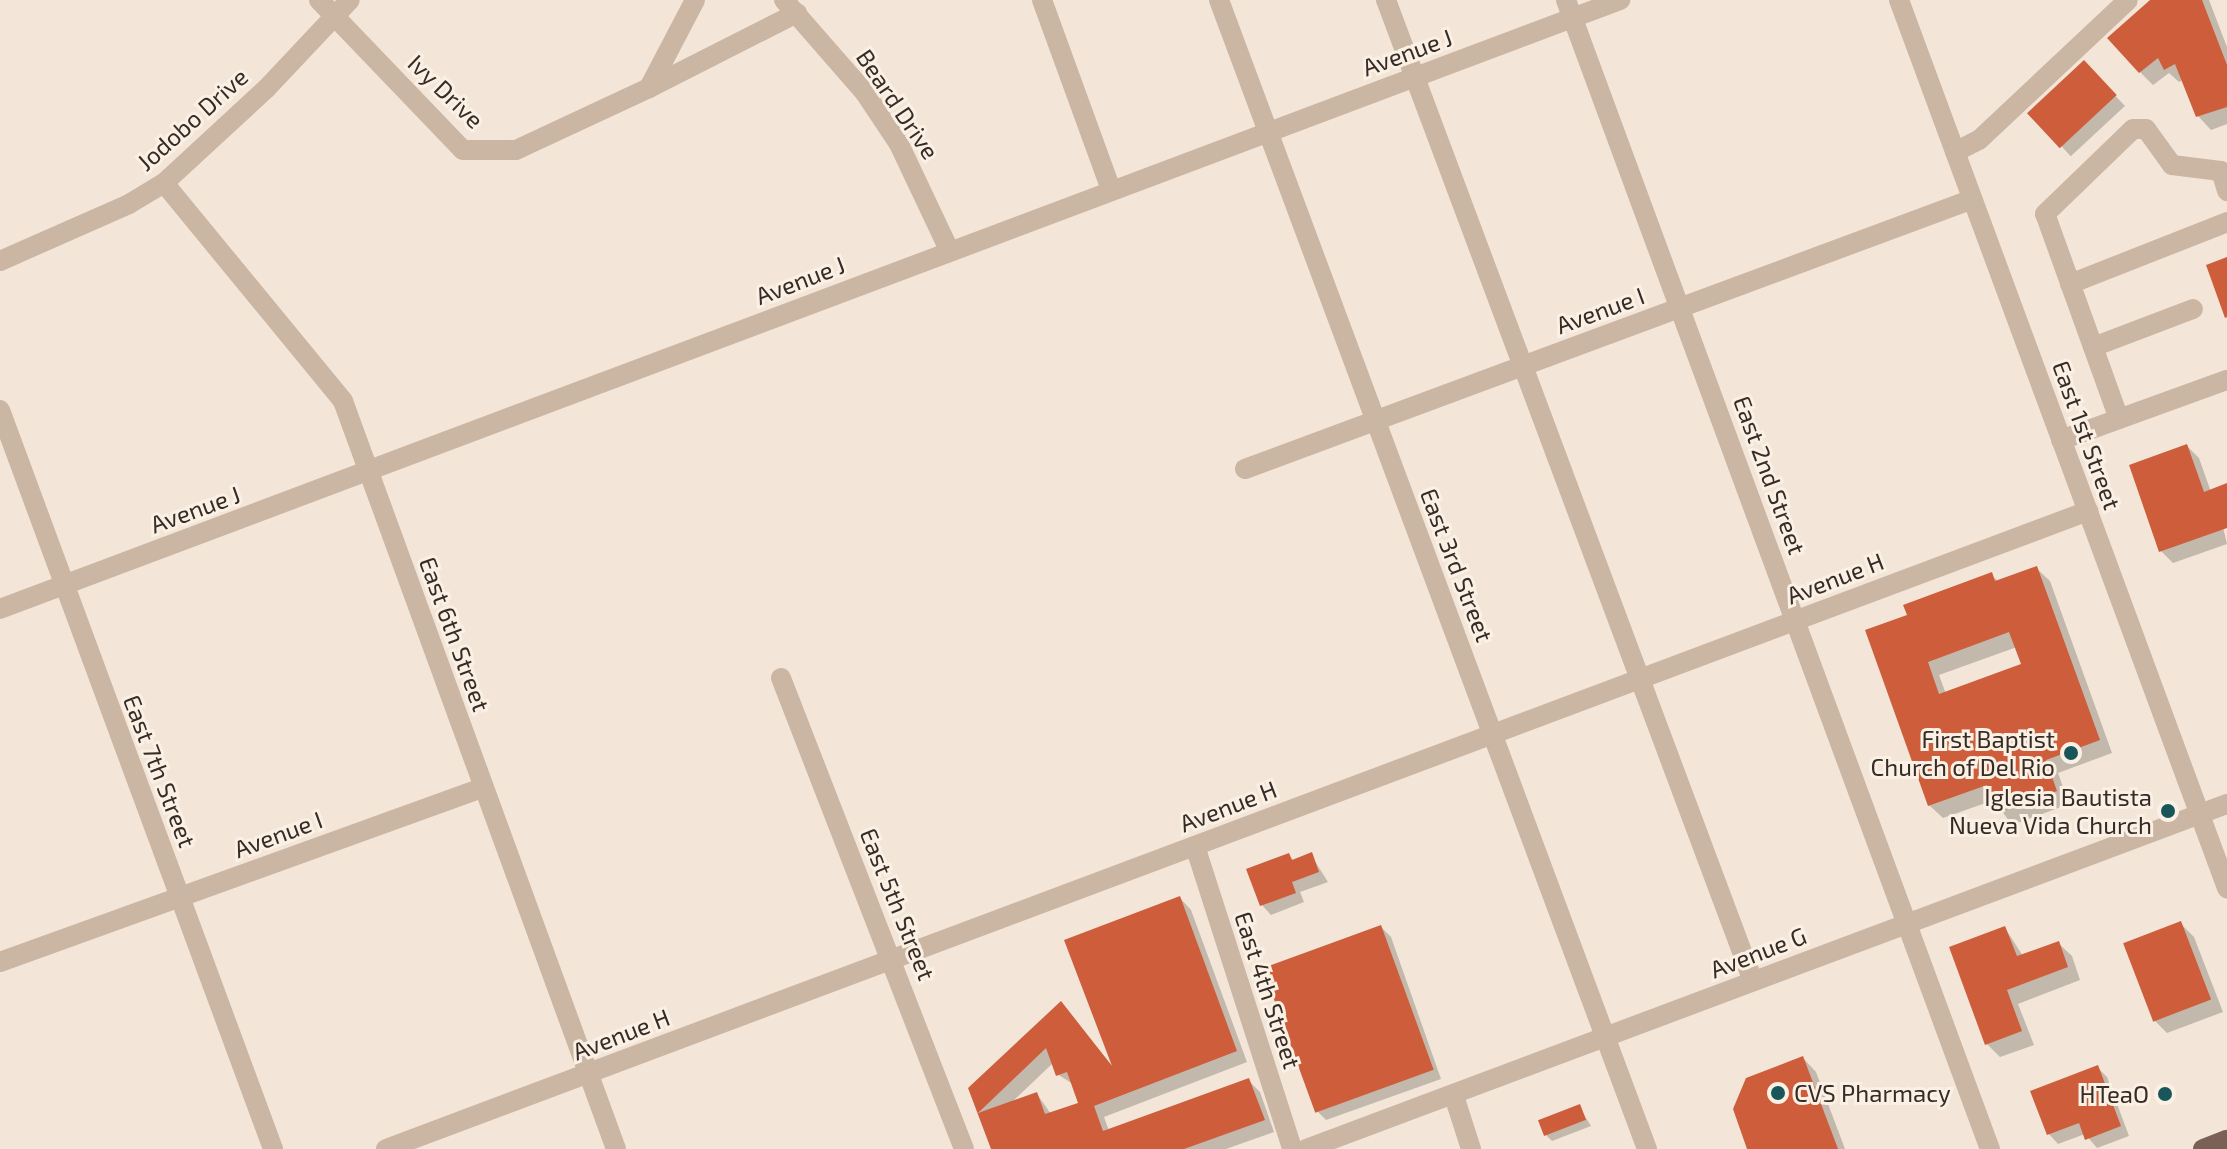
<!DOCTYPE html>
<html>
<head>
<meta charset="utf-8">
<style>
  body { margin:0 }
  #map { position:relative; width:2227px; height:1149px; overflow:hidden; background:#f3e6d8; font-family:"Exo 2",sans-serif }
  div>[style] { position:absolute }
  .shadow>* { inset:0; background:#0003; transform-origin:0 0 }
  .building>* { inset:0; background:#cd5d3b; transform-origin:0 0 }
  .minor>* { height:20px; margin:-10px; padding:0 10px; transform-origin:10px; border-radius:10px; background:#cbb5a3 }
  .major>* { height:20px; margin:-10px; padding:0 10px; transform-origin:10px; border-radius:10px; background:#796156 }
  .dots>* { width:22px; height:22px; translate:-50% -50%; box-sizing:border-box; border:4px solid #faf0e4; border-radius:50% }
  span { translate:-50% -50%; white-space:nowrap; text-align:center; line-height:1.15; -webkit-text-stroke:6px #faf0e4; paint-order:stroke }
  .street-label { font-size:24px; color:#362b26 }
  .poi-label { font-size:24px; color:#362b26 }
  .right { translate:-100% -50%; text-align:right }
  .left { translate:0 -50%; text-align:left }
</style>
</head>
<body>
<div id="map">
  <div class="shadow">
    <i style="clip-path:polygon(2153px 0,2209px 0,2227px 47px,2227px 124px,2211px 130px,2198px 116px,2183px 80px,2179px 82px,2169px 73px,2153px 85px,2140px 72px)"></i>
    <i style="left:2084px;top:62px;width:60px;height:74px;rotate:47deg"></i>
    <i style="clip-path:polygon(2187px 446px,2199px 458px,2211px 492px,2227px 485px,2227px 521px,2222px 523px,2227px 544px,2173px 563px,2161px 551px)"></i>
    <i style="clip-path:polygon(evenodd,2036px 568px,2050px 581px,2112px 753px,2058px 773px,2069px 804px,2012px 825px,1994px 800px,1943px 818px,1929px 805px,1909px 616px,1991px 575px,1999px 582px,2036px 568px,2017px 647px,2023px 665px,1946px 694px,1939px 675px,2017px 647px)"></i>
    <i style="clip-path:polygon(1311px 855px,1328px 882px,1300px 892px,1304px 902px,1271px 915px,1262px 905px,1289px 856px,1294px 861px)"></i>
    <i style="clip-path:polygon(evenodd,1180px 898px,1191px 910px,1247px 1062px,1104px 1117px,1109px 1131px,1249px 1081px,1260px 1092px,1274px 1132px,1226px 1149px,993px 1149px,971px 1088px,1061px 1004px,1114px 1068px,1180px 898px,1053px 1063px,1057px 1074px,1073px 1084px,1080px 1104px,1051px 1114px,1037px 1094px,1011px 1103px,1053px 1063px)"></i>
    <i style="clip-path:polygon(2181px 924px,2194px 937px,2223px 1012px,2167px 1033px,2154px 1020px,2125px 945px)"></i>
    <i style="clip-path:polygon(1381px 927px,1391px 937px,1441px 1079px,1326px 1120px,1316px 1110px)"></i>
    <i style="clip-path:polygon(2005px 928px,2023px 956px,2058px 943px,2072px 956px,2080px 980px,2018px 1004px,2034px 1045px,2000px 1057px,1987px 1044px,1951px 949px)"></i>
    <i style="clip-path:polygon(1803px 1058px,1816px 1072px,1845px 1149px,1749px 1149px)"></i>
    <i style="clip-path:polygon(2098px 1068px,2107px 1077px,2129px 1136px,2097px 1148px,2085px 1134px,2058px 1144px,2049px 1134px)"></i>
    <i style="clip-path:polygon(1579px 1107px,1591px 1126px,1552px 1141px,1546px 1135px)"></i>
  </div>
  <div class="building">
    <i style="clip-path:polygon(2150px 0,2202px 0,2227px 65px,2227px 107px,2196px 117px,2175px 64px,2164px 70px,2158px 58px,2139px 73px,2107px 38px)"></i>
    <i style="left:2084px;top:60px;width:48px;height:78px;rotate:47deg"></i>
    <i style="clip-path:polygon(2227px 257px,2227px 317px,2225px 318px,2206px 265px)"></i>
    <i style="clip-path:polygon(2187px 444px,2204px 492px,2227px 483px,2227px 528px,2159px 552px,2129px 465px)"></i>
    <i style="clip-path:polygon(evenodd,2037px 566px,2100px 740px,2046px 760px,2057px 791px,1997px 813px,1987px 785px,1928px 806px,1865px 630px,1907px 615px,1903px 605px,1992px 572px,1995px 581px,2037px 566px,2009px 632px,2021px 664px,1939px 694px,1928px 662px,2009px 632px)"></i>
    <i style="clip-path:polygon(1312px 852px,1319px 872px,1292px 882px,1296px 893px,1260px 906px,1246px 869px,1289px 853px,1292px 860px)"></i>
    <i style="clip-path:polygon(evenodd,1180px 896px,1237px 1051px,1094px 1106px,1103px 1131px,1249px 1078px,1265px 1120px,1184px 1149px,991px 1149px,968px 1088px,1061px 1001px,1112px 1066px,1064px 940px,1180px 896px,1046px 1048px,1056px 1076px,1067px 1072px,1078px 1103px,1045px 1114px,1037px 1092px,978px 1113px,1046px 1048px)"></i>
    <i style="left:2181px;top:921px;width:84px;height:62px;rotate:69deg"></i>
    <i style="left:1381px;top:925px;width:154px;height:126px;rotate:70deg"></i>
    <i style="clip-path:polygon(2005px 926px,2017px 956px,2059px 941px,2068px 967px,2007px 990px,2022px 1031px,1985px 1045px,1949px 947px)"></i>
    <i style="clip-path:polygon(1803px 1056px,1838px 1149px,1747px 1149px,1733px 1109px,1746px 1078px)"></i>
    <i style="clip-path:polygon(2098px 1065px,2121px 1126px,2085px 1140px,2079px 1123px,2047px 1135px,2030px 1091px)"></i>
    <i style="left:1580px;top:1104px;width:17px;height:45px;rotate:69deg"></i>
  </div>
  <div class="minor">
    <i style="left:319px;top:0;width:208px;rotate:46.2deg"></i>
    <i style="left:463px;top:150px;width:53px"></i>
    <i style="left:516px;top:150px;width:147px;rotate:-25deg"></i>
    <i style="left:649px;top:88px;width:99px;rotate:-62.4deg"></i>
    <i style="left:784px;top:0;width:123px;rotate:48.9deg"></i>
    <i style="left:865px;top:93px;width:61px;rotate:56.3deg"></i>
    <i style="left:899px;top:144px;width:117px;rotate:64.7deg"></i>
    <i style="left:1042px;top:0;width:202px;rotate:70deg"></i>
    <i style="left:1219px;top:0;width:1226px;rotate:69.57deg"></i>
    <i style="left:1386px;top:0;width:1047px;rotate:69.49deg"></i>
    <i style="left:1566px;top:0;width:1225px;rotate:69.75deg"></i>
    <i style="left:1899px;top:0;width:947px;rotate:69.73deg"></i>
    <i style="left:649px;top:88px;width:166px;rotate:-26.9deg"></i>
    <i style="left:1955px;top:152px;width:27px;rotate:-27deg"></i>
    <i style="left:1979px;top:140px;width:204px;rotate:-43.2deg"></i>
    <i style="left:164px;top:183px;width:282px;rotate:50.6deg"></i>
    <i style="left:343px;top:401px;width:796px;rotate:69.95deg"></i>
    <i style="left:0;top:261px;width:141px;rotate:-23.8deg"></i>
    <i style="left:129px;top:204px;width:41px;rotate:-31deg"></i>
    <i style="left:164px;top:183px;width:139px;rotate:-42.7deg"></i>
    <i style="left:266px;top:89px;width:122px;rotate:-46.7deg"></i>
    <i style="left:2070px;top:284px;width:169px;rotate:-21.5deg"></i>
    <i style="left:2093px;top:347px;width:107px;rotate:-20.8deg"></i>
    <i style="left:0;top:410px;width:788px;rotate:69.72deg"></i>
    <i style="left:2119px;top:419px;width:218px;rotate:-109.8deg"></i>
    <i style="left:2045px;top:214px;width:122px;rotate:-44deg"></i>
    <i style="left:2133px;top:129px;width:13px"></i>
    <i style="left:2146px;top:129px;width:44px;rotate:54.2deg"></i>
    <i style="left:2172px;top:165px;width:49px;rotate:7deg"></i>
    <i style="left:2221px;top:171px;width:21px;rotate:73deg"></i>
    <i style="left:2061px;top:440px;width:177px;rotate:-19.9deg"></i>
    <i style="left:1245px;top:469px;width:776px;rotate:-20.35deg"></i>
    <i style="left:0;top:609px;width:1731px;rotate:-20.6deg"></i>
    <i style="left:781px;top:678px;width:505px;rotate:68.77deg"></i>
    <i style="left:1195px;top:846px;width:318px;rotate:72.2deg"></i>
    <i style="left:0;top:962px;width:512px;rotate:-19.85deg"></i>
    <i style="left:1454px;top:1096px;width:56px;rotate:72.2deg"></i>
    <i style="left:386px;top:1149px;width:1818px;rotate:-20.55deg"></i>
    <i style="left:1306px;top:1149px;width:983px;rotate:-20.54deg"></i>
  </div>
  <div class="major">
    <i style="left:2203px;top:1149px;width:26px;rotate:-21deg"></i>
  </div>
  <div class="dots">
    <i style="left:2071px;top:753px;background:#195659"></i>
    <i style="left:2168px;top:811px;background:#195659"></i>
    <i style="left:1778px;top:1093px;background:#195659"></i>
    <i style="left:2165px;top:1094px;background:#195659"></i>
  </div>
  <div class="street-label">
    <span style="left:1407px;top:52px;rotate:-20deg">Avenue J</span>
    <span style="left:446px;top:91px;rotate:44deg">Ivy Drive</span>
    <span style="left:898px;top:104px;rotate:56deg">Beard Drive</span>
    <span style="left:192px;top:119px;rotate:-42deg">Jodobo Drive</span>
    <span style="left:800px;top:280px;rotate:-21deg">Avenue J</span>
    <span style="left:1600px;top:310px;rotate:-20deg">Avenue I</span>
    <span style="left:2087px;top:435px;rotate:70deg">East 1st Street</span>
    <span style="left:1770px;top:475px;rotate:70deg">East 2nd Street</span>
    <span style="left:195px;top:509px;rotate:-20deg">Avenue J</span>
    <span style="left:1457px;top:565px;rotate:69deg">East 3rd Street</span>
    <span style="left:1835px;top:578px;rotate:-21deg">Avenue H</span>
    <span style="left:455px;top:634px;rotate:70deg">East 6th Street</span>
    <span style="left:160px;top:771px;rotate:69deg">East 7th Street</span>
    <span style="left:1228px;top:806px;rotate:-21deg">Avenue H</span>
    <span style="left:278px;top:834px;rotate:-20deg">Avenue I</span>
    <span style="left:898px;top:904px;rotate:68deg">East 5th Street</span>
    <span style="left:1758px;top:952px;rotate:-21deg">Avenue G</span>
    <span style="left:1268px;top:990px;rotate:72deg">East 4th Street</span>
    <span style="left:621px;top:1034px;rotate:-21deg">Avenue H</span>
  </div>
  <div class="poi-label">
    <span class="right" style="left:2055px;top:753px">First Baptist<br>Church of Del Rio</span>
    <span class="right" style="left:2152px;top:811px">Iglesia Bautista<br>Nueva Vida Church</span>
    <span class="left" style="left:1794px;top:1093px">CVS Pharmacy</span>
    <span class="right" style="left:2149px;top:1094px">HTeaO</span>
  </div>
</div>
</body>
</html>
